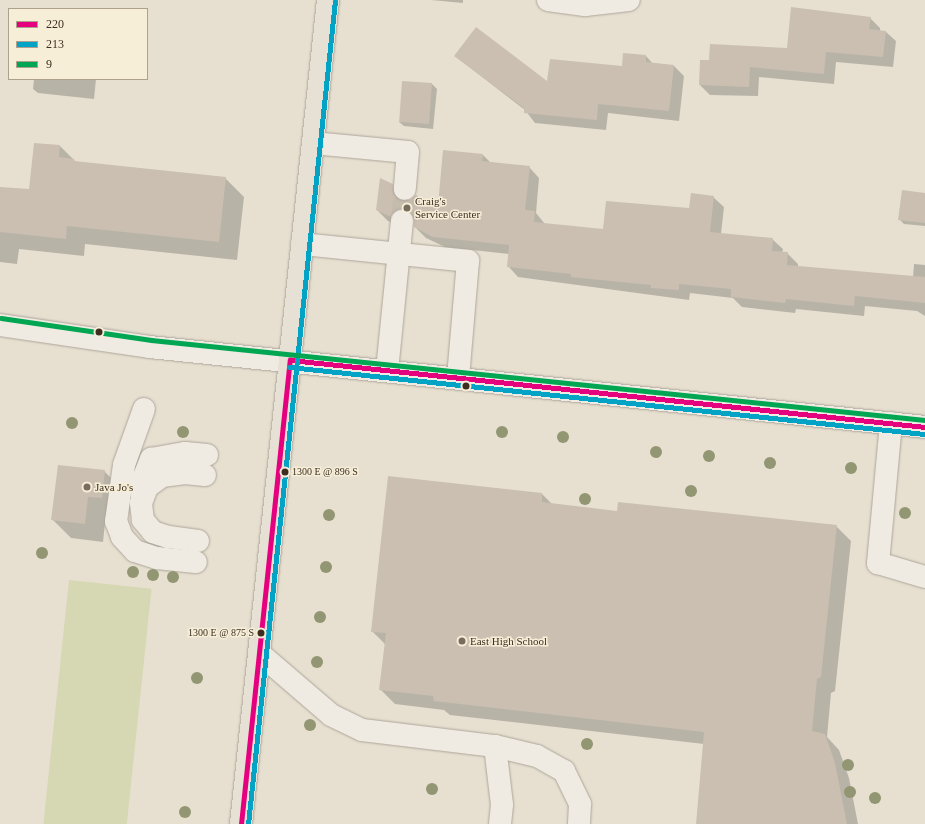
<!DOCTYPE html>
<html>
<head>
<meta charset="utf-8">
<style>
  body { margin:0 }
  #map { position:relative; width:925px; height:824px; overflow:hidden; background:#e7e0d1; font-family:"Times New Roman",serif }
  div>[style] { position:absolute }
  .green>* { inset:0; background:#d6d7b3; transform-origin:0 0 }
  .shadow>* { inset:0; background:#0003 }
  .building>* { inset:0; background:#cbbfb2; transform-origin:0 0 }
  .minor-tunnel>* { height:22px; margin-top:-11px; transform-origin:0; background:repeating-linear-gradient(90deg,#c5bcae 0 22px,transparent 0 33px) }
  .roads { filter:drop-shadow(0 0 1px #ada599) drop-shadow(0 0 1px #ada599) }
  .minor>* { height:22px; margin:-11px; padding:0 11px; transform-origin:11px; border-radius:11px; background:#efebe3 }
  .major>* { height:22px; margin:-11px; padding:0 11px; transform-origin:11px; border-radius:11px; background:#e6e1d4 }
  .bus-1>* { height:5px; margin:-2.5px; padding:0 2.5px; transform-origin:2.5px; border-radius:2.5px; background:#e5007d }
  .bus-2>* { height:5px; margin:-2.5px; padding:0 2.5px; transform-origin:2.5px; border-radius:2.5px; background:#03a3c5 }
  .bus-3>* { height:5px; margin:-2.5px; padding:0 2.5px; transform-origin:2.5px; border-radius:2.5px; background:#00a651 }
  .trees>* { width:12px; height:12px; margin:-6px; border-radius:50%; background:#929673 }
  .dots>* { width:11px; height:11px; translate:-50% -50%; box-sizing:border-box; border:2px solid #f7eed8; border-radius:50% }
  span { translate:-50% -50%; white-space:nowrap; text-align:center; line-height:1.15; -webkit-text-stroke:3px #f7eed8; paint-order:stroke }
  .bus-label { font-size:10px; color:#3d2e20 }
  .left { translate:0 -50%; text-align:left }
  .right { translate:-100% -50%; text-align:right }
  .poi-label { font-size:11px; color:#3d2e20 }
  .legend { position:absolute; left:8px; top:8px; width:140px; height:72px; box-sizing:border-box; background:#f7eed8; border:1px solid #ada18e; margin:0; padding:5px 7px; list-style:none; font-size:12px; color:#3d2e20 }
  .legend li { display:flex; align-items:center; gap:8px; height:20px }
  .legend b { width:20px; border:1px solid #ada18e }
</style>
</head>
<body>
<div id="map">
  <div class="green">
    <i style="left:69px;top:580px;width:83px;height:245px;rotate:6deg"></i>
  </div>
  <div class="shadow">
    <i style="clip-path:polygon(431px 0,463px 0,463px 3px)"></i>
    <i style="clip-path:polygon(870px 18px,880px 28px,880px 31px,886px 32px,896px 41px,893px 67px,836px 62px,834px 84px,759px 77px,758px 96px,710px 95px,700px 85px)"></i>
    <i style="clip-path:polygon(455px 56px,548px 83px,623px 67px,646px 56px,653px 64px,674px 66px,684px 76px,679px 121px,608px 113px,606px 130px,535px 123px,525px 110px)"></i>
    <i style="clip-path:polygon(34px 79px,96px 79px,94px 99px,38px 93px,33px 89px)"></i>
    <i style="clip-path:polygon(432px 84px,437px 89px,433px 129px,404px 126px,399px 122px)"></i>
    <i style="clip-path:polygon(60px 146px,77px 163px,225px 178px,244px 197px,237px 260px,85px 244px,84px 256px,19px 249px,17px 264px,0 262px,0 188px,30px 190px)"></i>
    <i style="clip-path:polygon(483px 155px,491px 163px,529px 167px,539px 178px,536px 213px,545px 224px,604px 230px,690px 209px,713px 197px,724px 207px,721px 234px,772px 239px,783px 249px,782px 253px,787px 253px,798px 264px,798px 267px,913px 277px,914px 264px,925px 265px,925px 316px,917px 311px,865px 306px,864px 316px,796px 309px,795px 313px,742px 307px,733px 298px,690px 293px,689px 300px,518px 277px,508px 266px,509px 254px,445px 247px,426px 238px,415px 227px,414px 219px,407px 220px,401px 226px,388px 221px,377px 210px,392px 185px,403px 196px,403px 201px,439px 207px)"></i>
    <i style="clip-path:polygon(925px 194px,925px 226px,904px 224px,899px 219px)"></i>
    <i style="clip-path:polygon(104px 471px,123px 490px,106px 514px,103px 542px,71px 538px,52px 519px)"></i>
    <i style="clip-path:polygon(542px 494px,552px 504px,618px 512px,836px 526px,851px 541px,835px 691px,831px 693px,827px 737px,839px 750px,849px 778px,858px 824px,697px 824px,704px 744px,450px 715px,444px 710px,395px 704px,380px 689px,386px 645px,372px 631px)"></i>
  </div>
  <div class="building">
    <i style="clip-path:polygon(791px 7px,871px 17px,869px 29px,886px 31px,883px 57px,826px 52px,824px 74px,750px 67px,749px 87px,699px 85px,700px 60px,709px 60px,710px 44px,787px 48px)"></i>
    <i style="clip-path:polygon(476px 27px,547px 81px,550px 59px,622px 66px,623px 53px,646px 55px,646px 62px,674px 65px,669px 111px,598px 104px,597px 120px,524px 113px,524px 108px,454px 56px)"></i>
    <i style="left:402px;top:81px;width:30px;height:41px;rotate:4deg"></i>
    <i style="clip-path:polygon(34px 143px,60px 145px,59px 157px,74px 159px,74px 161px,226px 177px,219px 242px,67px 226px,66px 239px,0 232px,0 187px,29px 189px)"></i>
    <i style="clip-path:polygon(443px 150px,483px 154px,482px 161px,530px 166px,525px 210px,535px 211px,534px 222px,603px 229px,606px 201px,689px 208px,691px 193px,714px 196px,710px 232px,773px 238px,772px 251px,788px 252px,787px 265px,925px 277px,925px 303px,855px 296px,854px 306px,786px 299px,785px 303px,731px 297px,731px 289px,679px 284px,679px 290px,651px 288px,651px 285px,571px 277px,571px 274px,507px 267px,509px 245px,433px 237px,414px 227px,414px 216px,409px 211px,397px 209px,391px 217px,376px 210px,380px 178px,393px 184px,394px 194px,398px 199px,410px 200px,416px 195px,438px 205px)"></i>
    <i style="clip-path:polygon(902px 190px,925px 193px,925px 223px,898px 220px)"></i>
    <i style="clip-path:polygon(58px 465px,105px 470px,102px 498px,88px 497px,85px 524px,51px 520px)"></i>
    <i style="clip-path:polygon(388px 476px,542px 493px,542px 502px,617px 511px,618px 502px,837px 525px,821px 677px,817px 679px,812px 731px,825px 734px,835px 763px,847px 824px,696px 824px,704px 732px,434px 701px,433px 696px,379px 690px,386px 633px,371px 632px)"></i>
  </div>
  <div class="minor-tunnel">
    <i style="left:402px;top:221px;width:32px;rotate:-85deg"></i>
  </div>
  <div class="roads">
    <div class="minor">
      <i style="left:548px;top:0;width:37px;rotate:8deg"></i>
      <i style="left:585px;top:5px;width:44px;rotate:-6.5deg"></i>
      <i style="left:313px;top:143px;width:95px;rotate:5.4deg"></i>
      <i style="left:408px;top:152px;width:37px;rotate:95deg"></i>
      <i style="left:302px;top:244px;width:167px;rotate:5.8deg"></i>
      <i style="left:468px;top:261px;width:117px;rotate:94.9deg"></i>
      <i style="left:0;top:325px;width:152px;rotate:8.3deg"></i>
      <i style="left:150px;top:347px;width:779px;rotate:5.89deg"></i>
      <i style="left:387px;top:371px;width:151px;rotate:-84.3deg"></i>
      <i style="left:144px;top:409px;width:59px;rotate:109.7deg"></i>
      <i style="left:124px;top:465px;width:57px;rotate:98.1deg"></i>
      <i style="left:116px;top:521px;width:17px;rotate:69deg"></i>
      <i style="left:122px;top:537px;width:19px;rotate:47deg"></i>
      <i style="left:135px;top:551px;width:23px;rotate:18deg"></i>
      <i style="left:157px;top:558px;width:39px;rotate:6deg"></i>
      <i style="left:891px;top:423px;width:141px;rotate:95.3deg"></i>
      <i style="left:878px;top:563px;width:49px;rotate:16.6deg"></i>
      <i style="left:142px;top:496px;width:17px;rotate:-87deg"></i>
      <i style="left:143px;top:479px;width:22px;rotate:-68deg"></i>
      <i style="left:151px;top:459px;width:35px;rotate:-10deg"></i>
      <i style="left:185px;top:453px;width:22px;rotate:5deg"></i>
      <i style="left:198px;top:541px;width:30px;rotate:-172deg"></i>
      <i style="left:168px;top:537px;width:16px;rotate:-162deg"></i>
      <i style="left:153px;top:532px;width:16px;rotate:-130deg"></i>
      <i style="left:143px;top:520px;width:17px;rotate:-97deg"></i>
      <i style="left:141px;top:503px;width:17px;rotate:-69deg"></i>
      <i style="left:147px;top:487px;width:19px;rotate:-36deg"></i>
      <i style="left:162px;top:476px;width:23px;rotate:-7deg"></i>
      <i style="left:185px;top:473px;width:20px;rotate:6deg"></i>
      <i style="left:259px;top:653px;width:95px;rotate:40.7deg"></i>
      <i style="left:331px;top:715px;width:34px;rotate:26deg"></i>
      <i style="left:362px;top:730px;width:134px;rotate:6.9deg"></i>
      <i style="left:495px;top:746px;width:59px;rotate:83.2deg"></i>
      <i style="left:502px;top:805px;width:19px;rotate:96deg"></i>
      <i style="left:495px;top:746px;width:43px;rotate:13.4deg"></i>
      <i style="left:537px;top:756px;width:31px;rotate:29deg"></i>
      <i style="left:564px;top:771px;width:37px;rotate:64deg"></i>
      <i style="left:580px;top:804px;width:20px;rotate:93deg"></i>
    </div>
    <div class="major">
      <i style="left:241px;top:824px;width:829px;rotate:-83.97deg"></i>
    </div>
  </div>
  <div class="bus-1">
    <i style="left:290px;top:360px;width:639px;rotate:6.02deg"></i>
    <i style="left:241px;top:824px;width:467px;rotate:-84deg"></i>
  </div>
  <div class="bus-2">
    <i style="left:289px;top:367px;width:639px;rotate:6.02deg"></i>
    <i style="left:248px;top:824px;width:828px;rotate:-83.97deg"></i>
  </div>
  <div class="bus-3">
    <i style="left:1px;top:318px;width:152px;rotate:8.3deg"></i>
    <i style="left:151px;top:340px;width:778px;rotate:5.9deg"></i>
  </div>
  <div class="trees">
    <i style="left:72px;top:423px"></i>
    <i style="left:183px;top:432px"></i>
    <i style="left:502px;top:432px"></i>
    <i style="left:563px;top:437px"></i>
    <i style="left:656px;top:452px"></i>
    <i style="left:709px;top:456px"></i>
    <i style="left:770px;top:463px"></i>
    <i style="left:851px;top:468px"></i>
    <i style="left:691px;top:491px"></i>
    <i style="left:585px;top:499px"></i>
    <i style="left:905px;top:513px"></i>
    <i style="left:329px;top:515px"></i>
    <i style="left:42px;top:553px"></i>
    <i style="left:326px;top:567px"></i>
    <i style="left:133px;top:572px"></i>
    <i style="left:153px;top:575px"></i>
    <i style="left:173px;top:577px"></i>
    <i style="left:320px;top:617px"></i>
    <i style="left:317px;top:662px"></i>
    <i style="left:197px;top:678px"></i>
    <i style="left:310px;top:725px"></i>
    <i style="left:587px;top:744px"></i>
    <i style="left:848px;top:765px"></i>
    <i style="left:432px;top:789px"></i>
    <i style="left:850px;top:792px"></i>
    <i style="left:875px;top:798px"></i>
    <i style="left:185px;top:812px"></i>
  </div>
  <div class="dots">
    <i style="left:407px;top:208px;background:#786c5e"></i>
    <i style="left:99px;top:332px;background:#3d2e20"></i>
    <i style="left:466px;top:386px;background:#3d2e20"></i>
    <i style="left:285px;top:472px;background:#3d2e20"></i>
    <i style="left:87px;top:487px;background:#786c5e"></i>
    <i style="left:261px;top:633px;background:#3d2e20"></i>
    <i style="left:462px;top:641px;background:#786c5e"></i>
  </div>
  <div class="bus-label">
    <span class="left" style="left:292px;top:472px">1300 E @ 896 S</span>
    <span class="right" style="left:254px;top:633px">1300 E @ 875 S</span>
  </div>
  <div class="poi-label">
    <span class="left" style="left:415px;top:208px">Craig's<br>Service Center</span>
    <span class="left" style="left:95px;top:487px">Java Jo's</span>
    <span class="left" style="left:470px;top:641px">East High School</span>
  </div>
  <ul class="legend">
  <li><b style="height:5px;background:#e5007d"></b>220</li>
  <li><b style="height:5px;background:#03a3c5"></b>213</li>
  <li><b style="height:5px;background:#00a651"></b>9</li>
  </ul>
</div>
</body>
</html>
